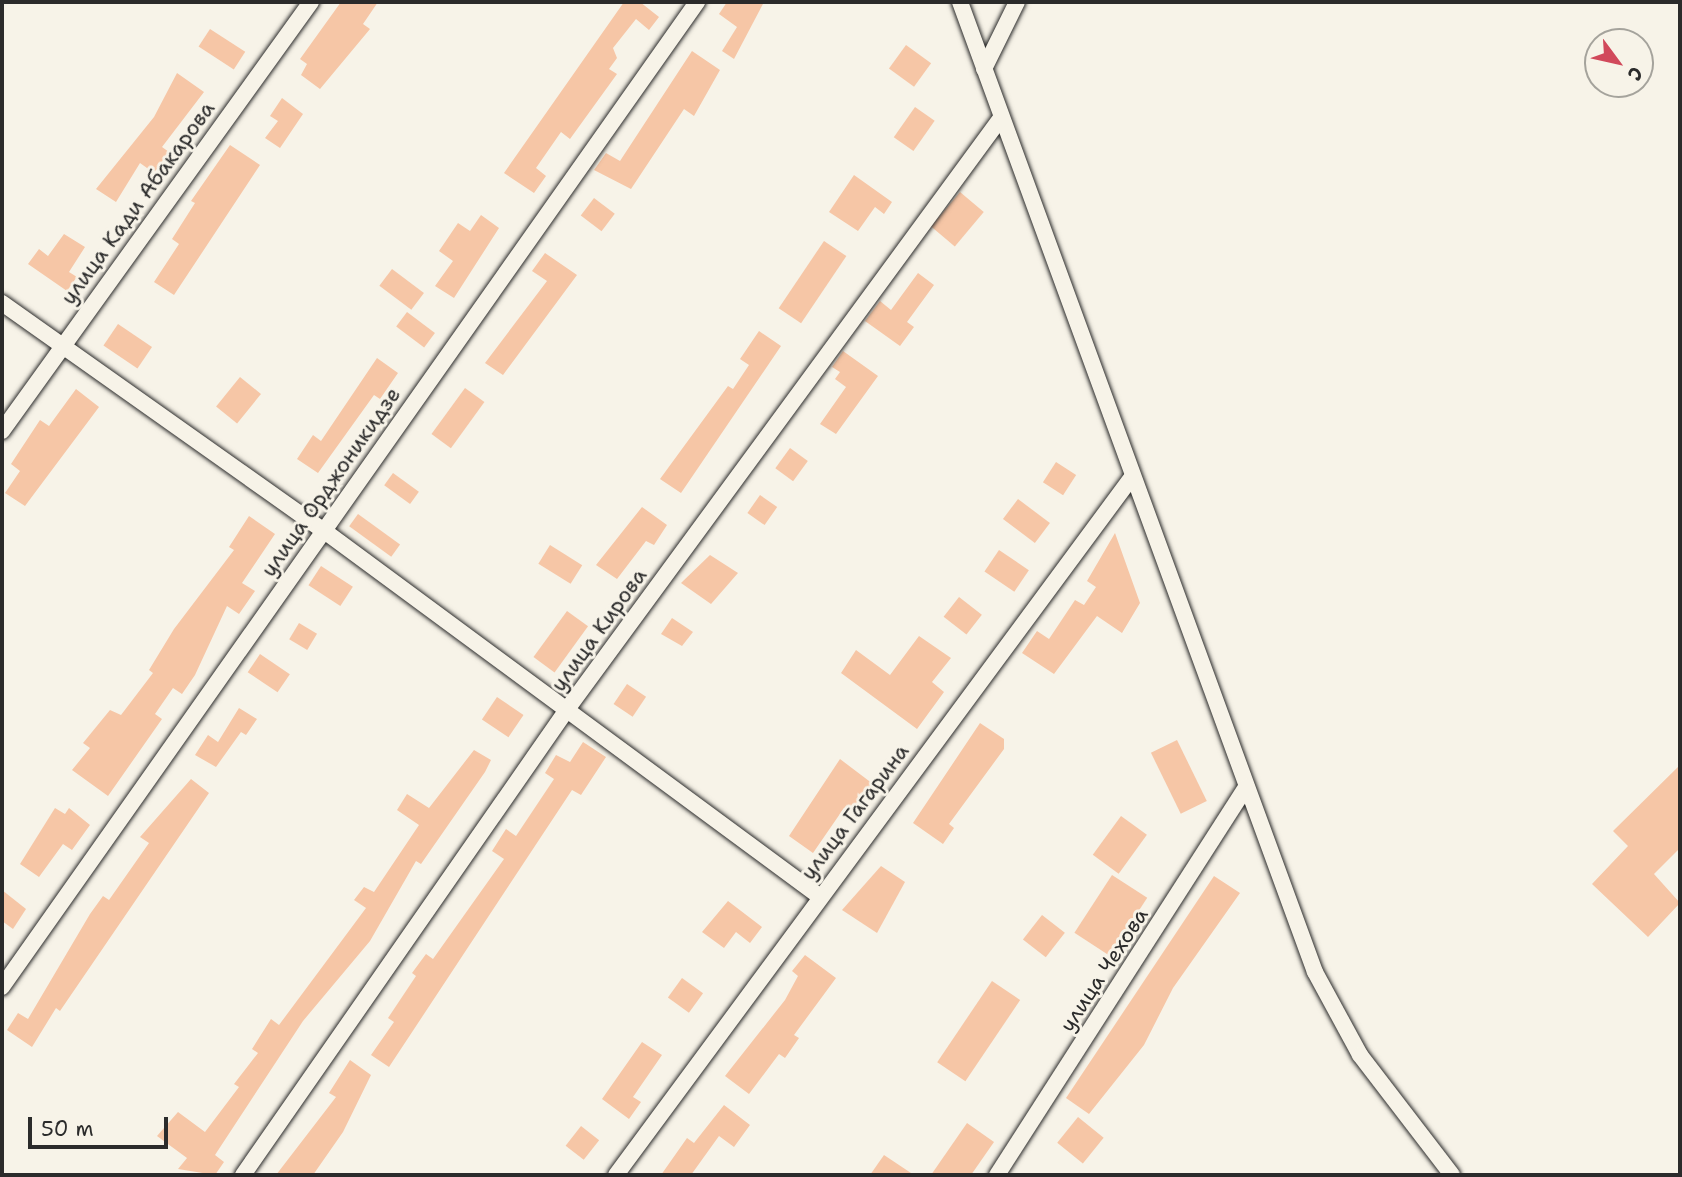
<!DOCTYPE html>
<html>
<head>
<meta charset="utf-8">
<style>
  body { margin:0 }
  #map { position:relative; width:1682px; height:1177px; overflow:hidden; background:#f7f3e8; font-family:"Shantell Sans",sans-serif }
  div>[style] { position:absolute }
  .building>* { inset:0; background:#f6c6a6; transform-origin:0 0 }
  .roads { filter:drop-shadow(0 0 2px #2b2b2b) drop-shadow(0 0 2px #2b2b2b) }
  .street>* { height:16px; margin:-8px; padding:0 8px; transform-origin:8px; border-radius:8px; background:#f7f3e8 }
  span { translate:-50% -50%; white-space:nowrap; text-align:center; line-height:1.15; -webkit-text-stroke:6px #f7f3e8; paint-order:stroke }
  .street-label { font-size:21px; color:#2b2b2b }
  .frame { position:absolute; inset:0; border:4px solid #2b2b2b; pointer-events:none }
  .north { position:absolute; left:1584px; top:28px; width:70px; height:70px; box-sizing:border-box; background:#f7f3e8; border:2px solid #a5a39c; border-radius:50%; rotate:123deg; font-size:19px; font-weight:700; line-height:28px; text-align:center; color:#2b2b2b }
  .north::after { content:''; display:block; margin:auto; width:24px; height:32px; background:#d1495b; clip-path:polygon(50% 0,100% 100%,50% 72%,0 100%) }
  .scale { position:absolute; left:28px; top:1117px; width:140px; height:32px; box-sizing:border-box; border:4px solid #2b2b2b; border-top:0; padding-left:9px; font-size:21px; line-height:24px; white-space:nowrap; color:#2b2b2b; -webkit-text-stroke:5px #f7f3e8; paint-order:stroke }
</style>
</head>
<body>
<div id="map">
  <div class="building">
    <i style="clip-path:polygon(341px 2px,378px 2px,363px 24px,370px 29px,320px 89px,301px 75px,307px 64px,300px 59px)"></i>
    <i style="clip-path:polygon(624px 2px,640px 2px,659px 17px,649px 30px,636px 19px,613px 48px,617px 58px,609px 69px,617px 74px,570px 139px,561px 132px,536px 168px,546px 176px,534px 193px,504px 173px)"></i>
    <i style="clip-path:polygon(727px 2px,764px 2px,734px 59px,722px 51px,737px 27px,719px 14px)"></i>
    <i style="left:210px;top:29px;width:42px;height:21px;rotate:33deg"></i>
    <i style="left:906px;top:45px;width:31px;height:29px;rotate:36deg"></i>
    <i style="clip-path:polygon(692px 51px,720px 70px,694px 116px,684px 109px,631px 189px,594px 170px,606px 153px,620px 161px)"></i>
    <i style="clip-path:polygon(177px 73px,204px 92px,162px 147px,169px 152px,154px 173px,140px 163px,116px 202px,96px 189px,154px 117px)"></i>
    <i style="clip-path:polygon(282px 98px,303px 114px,280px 148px,265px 138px,278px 121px,270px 116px)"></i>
    <i style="left:915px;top:107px;width:24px;height:37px;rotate:35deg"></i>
    <i style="clip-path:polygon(230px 145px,260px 165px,174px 295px,154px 282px,179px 244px,172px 239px,195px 203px,191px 201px)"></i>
    <i style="clip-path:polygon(854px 175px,892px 202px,884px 214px,875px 207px,858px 231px,829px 212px)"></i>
    <i style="left:960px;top:192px;width:31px;height:45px;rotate:40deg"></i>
    <i style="left:594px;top:198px;width:26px;height:22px;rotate:37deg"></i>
    <i style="clip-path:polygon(481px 215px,499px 228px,454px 298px,435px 286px,453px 261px,439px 251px,458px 223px,470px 231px)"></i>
    <i style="clip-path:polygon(64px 234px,85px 247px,69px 272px,77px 277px,67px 291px,28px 264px,39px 249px,48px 256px)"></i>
    <i style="left:824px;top:241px;width:27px;height:81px;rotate:34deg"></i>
    <i style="clip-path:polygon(545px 253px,577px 275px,503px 375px,485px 363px,547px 281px,532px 271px)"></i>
    <i style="left:392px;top:269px;width:40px;height:21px;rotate:37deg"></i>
    <i style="clip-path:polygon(918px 273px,934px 285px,907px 322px,914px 327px,900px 346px,865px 321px,880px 301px,891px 310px)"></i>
    <i style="left:407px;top:312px;width:35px;height:18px;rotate:37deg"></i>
    <i style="left:118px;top:324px;width:41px;height:26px;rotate:34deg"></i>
    <i style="clip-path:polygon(759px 331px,781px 346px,681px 493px,660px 479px,728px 386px,733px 389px,749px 365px,740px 359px)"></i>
    <i style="clip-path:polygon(843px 351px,878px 376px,836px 434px,820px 424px,846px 387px,835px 379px,840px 372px,832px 367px)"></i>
    <i style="clip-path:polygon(377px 358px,398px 373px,380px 399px,374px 395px,318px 473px,297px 459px,313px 435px,321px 441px)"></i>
    <i style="left:240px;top:377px;width:27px;height:38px;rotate:39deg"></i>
    <i style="left:465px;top:388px;width:24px;height:57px;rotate:36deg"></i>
    <i style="clip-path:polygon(76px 389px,99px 407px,25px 506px,5px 493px,20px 471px,11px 464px,40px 420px,49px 426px)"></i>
    <i style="left:790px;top:448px;width:22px;height:25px;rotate:36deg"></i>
    <i style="left:1056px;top:462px;width:24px;height:24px;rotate:33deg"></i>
    <i style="left:393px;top:473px;width:32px;height:15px;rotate:36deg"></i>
    <i style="left:760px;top:495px;width:21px;height:22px;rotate:35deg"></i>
    <i style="left:1018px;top:499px;width:40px;height:25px;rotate:37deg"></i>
    <i style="clip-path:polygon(642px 507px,667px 525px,654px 545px,646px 541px,617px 579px,596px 565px)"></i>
    <i style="left:358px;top:514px;width:52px;height:15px;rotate:36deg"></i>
    <i style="clip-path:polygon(249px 516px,275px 534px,242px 583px,255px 591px,239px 614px,227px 606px,195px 675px,182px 694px,173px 688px,155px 714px,162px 719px,108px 796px,72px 770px,90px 748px,83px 743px,110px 710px,121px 715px,153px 673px,149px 670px,174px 629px,234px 550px,229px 547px)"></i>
    <i style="clip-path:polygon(1115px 533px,1140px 603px,1122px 633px,1097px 616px,1054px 674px,1022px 653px,1037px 631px,1049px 639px,1075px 600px,1084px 605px,1096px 587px,1087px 581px)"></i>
    <i style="left:550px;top:545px;width:38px;height:22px;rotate:32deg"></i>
    <i style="left:999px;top:550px;width:36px;height:26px;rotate:34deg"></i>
    <i style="clip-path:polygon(710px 555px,738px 573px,711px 604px,681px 583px)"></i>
    <i style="left:321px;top:566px;width:38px;height:23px;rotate:33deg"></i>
    <i style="left:959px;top:597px;width:29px;height:25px;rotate:38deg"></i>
    <i style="left:567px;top:611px;width:26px;height:57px;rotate:36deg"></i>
    <i style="clip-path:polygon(672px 618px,693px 632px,682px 646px,661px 634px)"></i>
    <i style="left:299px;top:623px;width:21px;height:19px;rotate:31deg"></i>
    <i style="clip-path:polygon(919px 636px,951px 658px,932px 682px,944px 692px,917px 729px,841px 673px,856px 650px,890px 675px)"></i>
    <i style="left:260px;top:654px;width:36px;height:22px;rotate:34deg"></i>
    <i style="left:627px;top:684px;width:23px;height:24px;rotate:34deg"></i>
    <i style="left:497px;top:697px;width:32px;height:27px;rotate:34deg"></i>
    <i style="clip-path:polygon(239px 708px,257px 719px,246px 735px,241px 732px,216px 767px,195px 755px,208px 735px,218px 742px)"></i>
    <i style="clip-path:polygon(980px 723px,1004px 739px,1004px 749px,949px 824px,954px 828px,943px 844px,913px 823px)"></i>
    <i style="left:1177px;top:740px;width:68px;height:29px;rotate:64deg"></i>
    <i style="clip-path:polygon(583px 742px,606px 757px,581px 795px,572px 790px,389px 1067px,371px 1055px,394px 1022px,388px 1018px,416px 976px,412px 973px,426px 954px,433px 959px,504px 859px,492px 851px,506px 829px,516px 836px,554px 779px,545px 773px,556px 755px,570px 762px)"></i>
    <i style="clip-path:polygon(474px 750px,491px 760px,485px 772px,421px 864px,416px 861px,370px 941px,303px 1021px,215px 1155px,224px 1162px,215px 1175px,178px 1169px,187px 1158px,157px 1136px,178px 1112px,205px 1132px,239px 1087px,234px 1084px,258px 1053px,252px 1049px,271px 1019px,279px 1025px,366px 908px,354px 900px,364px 887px,374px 892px,419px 825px,397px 810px,407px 794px,429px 808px)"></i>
    <i style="clip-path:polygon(840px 759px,873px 784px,852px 813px,844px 808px,813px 853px,789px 836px)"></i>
    <i style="clip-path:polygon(1680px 765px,1680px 848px,1654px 874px,1680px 903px,1648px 937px,1592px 884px,1628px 846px,1613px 831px)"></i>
    <i style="clip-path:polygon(191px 779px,209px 793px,60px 1011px,56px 1008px,32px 1047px,7px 1030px,18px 1013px,28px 1019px,90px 914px,103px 896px,109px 900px,149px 843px,140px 837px)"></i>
    <i style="clip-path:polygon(55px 808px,65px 814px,69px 808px,90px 825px,72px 850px,63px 844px,39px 877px,20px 864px)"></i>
    <i style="left:1121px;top:816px;width:32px;height:48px;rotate:36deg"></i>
    <i style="clip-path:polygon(881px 866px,905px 882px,877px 933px,842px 910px)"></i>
    <i style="left:1112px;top:875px;width:42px;height:69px;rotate:33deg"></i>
    <i style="clip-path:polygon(1214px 876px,1240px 893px,1173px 988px,1144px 1045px,1089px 1114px,1066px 1098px)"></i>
    <i style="clip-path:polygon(2px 890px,26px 909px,13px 929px,2px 921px)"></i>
    <i style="clip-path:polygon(728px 901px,762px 927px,750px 943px,736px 932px,724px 948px,702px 932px)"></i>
    <i style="left:1042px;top:915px;width:29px;height:31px;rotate:38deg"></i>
    <i style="clip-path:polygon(805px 955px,836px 978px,794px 1035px,799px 1038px,785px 1058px,779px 1054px,749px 1094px,725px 1076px,785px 1000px,798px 976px,792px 971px)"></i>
    <i style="left:682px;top:978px;width:26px;height:24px;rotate:36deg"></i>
    <i style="left:992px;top:981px;width:34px;height:98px;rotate:34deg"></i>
    <i style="clip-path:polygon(642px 1042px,662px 1055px,633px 1097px,641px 1102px,629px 1119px,602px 1099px)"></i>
    <i style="clip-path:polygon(350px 1060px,371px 1075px,343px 1132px,313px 1175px,276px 1175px,336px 1097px,329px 1093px)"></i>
    <i style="clip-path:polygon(724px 1105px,750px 1125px,734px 1147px,719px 1136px,691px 1175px,661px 1175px,687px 1138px,694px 1143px)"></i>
    <i style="left:1078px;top:1117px;width:33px;height:33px;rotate:39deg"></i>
    <i style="clip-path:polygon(967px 1123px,994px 1142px,971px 1175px,931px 1175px)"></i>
    <i style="left:581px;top:1126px;width:23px;height:25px;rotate:38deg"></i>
    <i style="clip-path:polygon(884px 1155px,914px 1175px,870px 1175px)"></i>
  </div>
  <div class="roads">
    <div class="street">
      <i style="left:960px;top:2px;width:1033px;rotate:69.9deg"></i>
      <i style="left:1315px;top:972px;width:94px;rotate:61.5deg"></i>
      <i style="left:1360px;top:1055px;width:151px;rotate:52.5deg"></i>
      <i style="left:984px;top:69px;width:75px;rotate:-63.8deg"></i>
      <i style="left:2px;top:303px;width:393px;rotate:35.3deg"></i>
      <i style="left:323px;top:530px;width:616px;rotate:36.42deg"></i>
      <i style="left:2px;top:431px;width:529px;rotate:-54.24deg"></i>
      <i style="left:2px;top:987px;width:1206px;rotate:-54.79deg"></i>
      <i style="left:243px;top:1175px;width:569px;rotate:-55.16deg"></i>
      <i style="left:568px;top:708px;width:732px;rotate:-53.73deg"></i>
      <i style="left:616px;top:1175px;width:868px;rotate:-53.53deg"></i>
      <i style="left:997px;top:1175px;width:461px;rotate:-57.3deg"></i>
    </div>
  </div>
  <div class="street-label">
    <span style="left:138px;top:203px;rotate:-54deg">улица Кади Абакарова</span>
    <span style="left:331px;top:482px;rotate:-55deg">улица Орджоникидзе</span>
    <span style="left:599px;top:630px;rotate:-54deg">улица Кирова</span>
    <span style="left:855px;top:812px;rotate:-53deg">улица Гагарина</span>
    <span style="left:1104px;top:970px;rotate:-57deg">улица Чехова</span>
  </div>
  <div class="frame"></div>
  <div class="north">С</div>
  <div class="scale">50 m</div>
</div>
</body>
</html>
